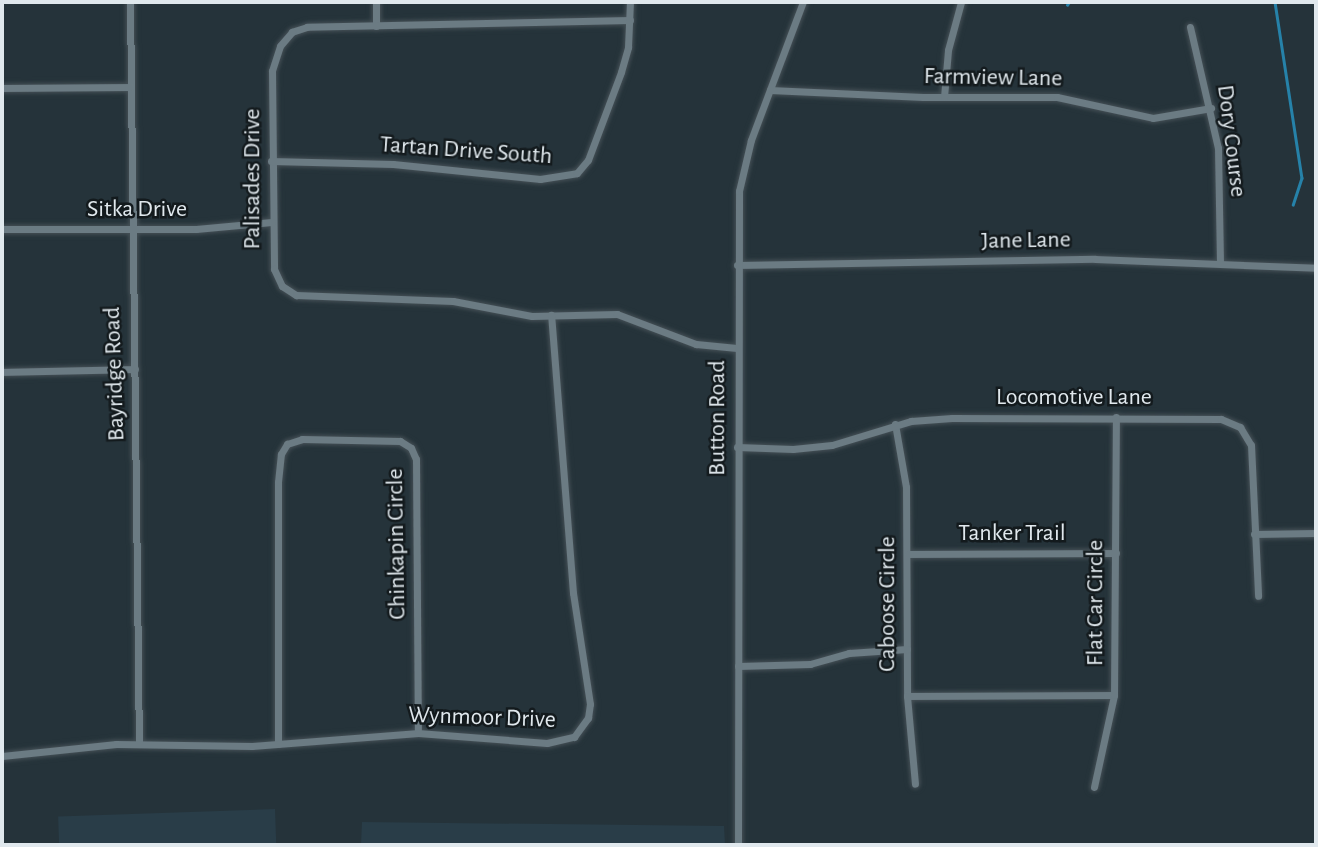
<!DOCTYPE html>
<html>
<head>
<meta charset="utf-8">
<style>
  body { margin:0 }
  #map { position:relative; width:1318px; height:847px; overflow:hidden; background:#25333a; font-family:"Alegreya Sans",sans-serif }
  div>[style] { position:absolute }
  .built>* { inset:0; background:#293d48; transform-origin:0 0 }
  .stream>* { height:2.5px; margin:-1.25px; padding:0 1.25px; transform-origin:1.25px; border-radius:1.25px; background:#2682a9 }
  .roads { filter:drop-shadow(0 0 2px #455056) drop-shadow(0 0 2px #455056) }
  .minor>* { height:7px; margin:-3.5px; padding:0 3.5px; transform-origin:3.5px; border-radius:3.5px; background:#6b7b83 }
  span { translate:-50% -50%; white-space:nowrap; text-align:center; line-height:1.15; -webkit-text-stroke:5px #131a1d; paint-order:stroke }
  .street-label { font-size:24px; color:#e0e8ed }
  .frame { position:absolute; inset:0; border:4px solid #e0e8ed; pointer-events:none }
</style>
</head>
<body>
<div id="map">
  <div class="built">
    <i style="left:275px;top:809px;width:36px;height:217px;rotate:88deg"></i>
    <i style="clip-path:polygon(362px 822px,724px 826px,725px 845px,361px 845px)"></i>
  </div>
  <div class="stream">
    <i style="left:1275px;top:2px;width:178px;rotate:81.3deg"></i>
    <i style="left:1302px;top:178px;width:28px;rotate:108deg"></i>
    <i style="left:1067px;top:5px;width:4px;rotate:-56deg"></i>
  </div>
  <div class="roads">
    <div class="minor">
      <i style="left:130px;top:2px;width:742px;rotate:89.31deg"></i>
      <i style="left:376px;top:2px;width:24px;rotate:90deg"></i>
      <i style="left:630px;top:20px;width:323px;rotate:178.8deg"></i>
      <i style="left:307px;top:27px;width:16px;rotate:162deg"></i>
      <i style="left:292px;top:32px;width:18px;rotate:131deg"></i>
      <i style="left:280px;top:46px;width:26px;rotate:108deg"></i>
      <i style="left:272px;top:71px;width:198px;rotate:89.4deg"></i>
      <i style="left:274px;top:269px;width:19px;rotate:65deg"></i>
      <i style="left:282px;top:286px;width:17px;rotate:33deg"></i>
      <i style="left:296px;top:295px;width:157px;rotate:2.2deg"></i>
      <i style="left:453px;top:301px;width:80px;rotate:10.8deg"></i>
      <i style="left:532px;top:316px;width:85px;rotate:-1.3deg"></i>
      <i style="left:617px;top:314px;width:85px;rotate:20.8deg"></i>
      <i style="left:696px;top:344px;width:41px;rotate:5.6deg"></i>
      <i style="left:1190px;top:27px;width:124px;rotate:77deg"></i>
      <i style="left:1218px;top:148px;width:114px;rotate:89deg"></i>
      <i style="left:2px;top:88px;width:128px;rotate:-0.4deg"></i>
      <i style="left:770px;top:90px;width:153px;rotate:2.6deg"></i>
      <i style="left:923px;top:97px;width:134px"></i>
      <i style="left:1057px;top:97px;width:98px;rotate:12.3deg"></i>
      <i style="left:1153px;top:118px;width:59px;rotate:-9.8deg"></i>
      <i style="left:944px;top:97px;width:47px;rotate:-85.1deg"></i>
      <i style="left:948px;top:50px;width:50px;rotate:-74.8deg"></i>
      <i style="left:271px;top:161px;width:122px;rotate:1.4deg"></i>
      <i style="left:393px;top:164px;width:148px;rotate:5.8deg"></i>
      <i style="left:540px;top:179px;width:37px;rotate:-9deg"></i>
      <i style="left:577px;top:173px;width:17px;rotate:-50deg"></i>
      <i style="left:588px;top:160px;width:94px;rotate:-69.4deg"></i>
      <i style="left:621px;top:72px;width:26px;rotate:-74deg"></i>
      <i style="left:628px;top:47px;width:45px;rotate:-87.5deg"></i>
      <i style="left:2px;top:229px;width:194px"></i>
      <i style="left:196px;top:229px;width:76px;rotate:-5.3deg"></i>
      <i style="left:737px;top:265px;width:358px;rotate:-1deg"></i>
      <i style="left:1095px;top:259px;width:221px;rotate:2.3deg"></i>
      <i style="left:2px;top:372px;width:133px;rotate:-1.3deg"></i>
      <i style="left:895px;top:424px;width:64px;rotate:80.1deg"></i>
      <i style="left:906px;top:487px;width:209px;rotate:89.7deg"></i>
      <i style="left:907px;top:696px;width:88px;rotate:84.8deg"></i>
      <i style="left:737px;top:447px;width:56px;rotate:2deg"></i>
      <i style="left:793px;top:449px;width:39px;rotate:-6deg"></i>
      <i style="left:832px;top:445px;width:83px;rotate:-16.9deg"></i>
      <i style="left:911px;top:421px;width:41px;rotate:-4.2deg"></i>
      <i style="left:952px;top:418px;width:269px;rotate:0.2deg"></i>
      <i style="left:1221px;top:419px;width:21px;rotate:23deg"></i>
      <i style="left:1240px;top:427px;width:21px;rotate:59deg"></i>
      <i style="left:1251px;top:445px;width:151px;rotate:87.3deg"></i>
      <i style="left:1254px;top:534px;width:62px;rotate:-0.9deg"></i>
      <i style="left:908px;top:554px;width:208px;rotate:-0.3deg"></i>
      <i style="left:738px;top:666px;width:72px;rotate:-1.6deg"></i>
      <i style="left:810px;top:664px;width:41px;rotate:-15.8deg"></i>
      <i style="left:849px;top:653px;width:58px;rotate:-3.9deg"></i>
      <i style="left:907px;top:696px;width:207px;rotate:-0.3deg"></i>
      <i style="left:278px;top:744px;width:262px;rotate:-90deg"></i>
      <i style="left:278px;top:482px;width:28px;rotate:-84deg"></i>
      <i style="left:281px;top:454px;width:12px;rotate:-59deg"></i>
      <i style="left:287px;top:444px;width:16px;rotate:-18deg"></i>
      <i style="left:302px;top:439px;width:98px;rotate:1.2deg"></i>
      <i style="left:400px;top:441px;width:13px;rotate:32deg"></i>
      <i style="left:411px;top:448px;width:12px;rotate:66deg"></i>
      <i style="left:416px;top:459px;width:274px;rotate:89.6deg"></i>
      <i style="left:2px;top:756px;width:115px;rotate:-6deg"></i>
      <i style="left:116px;top:744px;width:136px;rotate:0.8deg"></i>
      <i style="left:252px;top:746px;width:167px;rotate:-4.5deg"></i>
      <i style="left:418px;top:733px;width:129px;rotate:4.4deg"></i>
      <i style="left:547px;top:743px;width:28px;rotate:-13deg"></i>
      <i style="left:574px;top:737px;width:24px;rotate:-54deg"></i>
      <i style="left:588px;top:718px;width:14px;rotate:-82deg"></i>
      <i style="left:590px;top:704px;width:112px;rotate:-98.7deg"></i>
      <i style="left:573px;top:593px;width:279px;rotate:-94.5deg"></i>
      <i style="left:1094px;top:787px;width:94px;rotate:-77.7deg"></i>
      <i style="left:1114px;top:695px;width:278px;rotate:-89.6deg"></i>
      <i style="left:738px;top:845px;width:654px;rotate:-89.91deg"></i>
      <i style="left:739px;top:191px;width:52px;rotate:-76.8deg"></i>
      <i style="left:751px;top:140px;width:147px;rotate:-69.4deg"></i>
    </div>
  </div>
  <div class="street-label">
    <span style="left:993px;top:78px;rotate:1deg">Farmview Lane</span>
    <span style="left:1231px;top:141px;rotate:83deg">Dory Course</span>
    <span style="left:466px;top:151px;rotate:4deg">Tartan Drive South</span>
    <span style="left:253px;top:179px;rotate:-90deg">Palisades Drive</span>
    <span style="left:137px;top:210px">Sitka Drive</span>
    <span style="left:1026px;top:241px;rotate:-1deg">Jane Lane</span>
    <span style="left:115px;top:374px;rotate:-92deg">Bayridge Road</span>
    <span style="left:1074px;top:398px">Locomotive Lane</span>
    <span style="left:718px;top:418px;rotate:-90deg">Button Road</span>
    <span style="left:1012px;top:534px">Tanker Trail</span>
    <span style="left:397px;top:544px;rotate:-91deg">Chinkapin Circle</span>
    <span style="left:1096px;top:603px;rotate:-90deg">Flat Car Circle</span>
    <span style="left:888px;top:604px;rotate:-90deg">Caboose Circle</span>
    <span style="left:482px;top:718px;rotate:2deg">Wynmoor Drive</span>
  </div>
  <div class="frame"></div>
</div>
</body>
</html>
